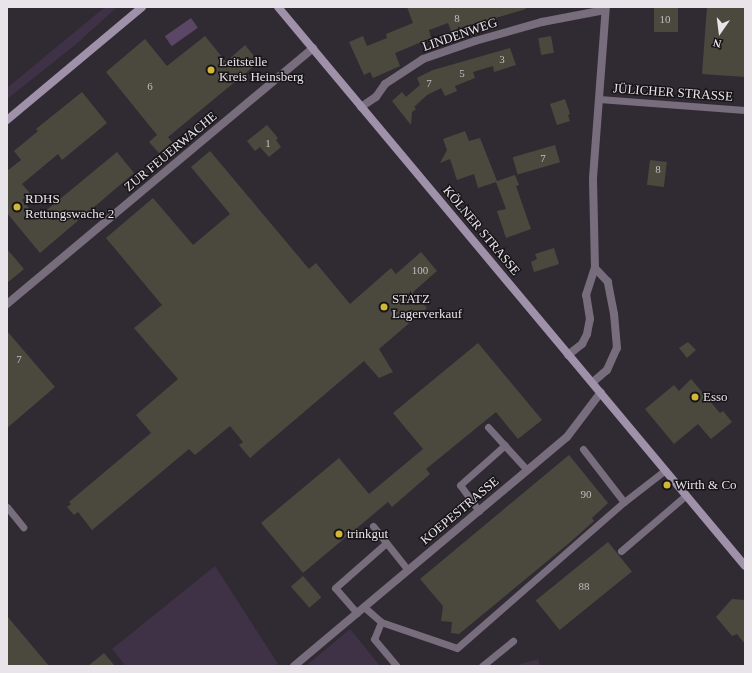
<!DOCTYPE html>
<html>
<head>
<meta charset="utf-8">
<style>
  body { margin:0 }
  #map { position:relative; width:752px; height:673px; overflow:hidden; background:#302b33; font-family:Georgia,serif }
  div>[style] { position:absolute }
  .green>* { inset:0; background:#3f3247 }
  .water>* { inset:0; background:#5b4666; transform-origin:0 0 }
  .building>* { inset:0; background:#4b493e; transform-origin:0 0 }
  .service>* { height:7px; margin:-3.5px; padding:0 3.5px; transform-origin:3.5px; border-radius:3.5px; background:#776d7d }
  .minor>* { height:8px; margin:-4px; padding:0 4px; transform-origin:4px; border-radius:4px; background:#776d7d }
  .secondary>* { height:8px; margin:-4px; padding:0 4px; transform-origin:4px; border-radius:4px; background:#a091aa }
  .dots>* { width:11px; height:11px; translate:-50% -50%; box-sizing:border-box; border:2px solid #171418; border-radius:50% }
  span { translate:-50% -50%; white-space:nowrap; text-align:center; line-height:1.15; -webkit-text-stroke:3px #171418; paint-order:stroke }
  .number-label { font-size:11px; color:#c1bdbf }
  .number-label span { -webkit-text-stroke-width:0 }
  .street-label { font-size:13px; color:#e8e4ea }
  .poi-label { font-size:13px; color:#e8e4ea }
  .left { translate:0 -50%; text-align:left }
  .frame { position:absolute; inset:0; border:8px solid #e8e4ea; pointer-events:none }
  .north { position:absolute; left:700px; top:12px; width:40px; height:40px; -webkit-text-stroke:3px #171418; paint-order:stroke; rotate:194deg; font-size:11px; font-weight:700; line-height:16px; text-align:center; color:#e8e4ea }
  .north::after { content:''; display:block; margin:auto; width:14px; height:18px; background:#e8e4ea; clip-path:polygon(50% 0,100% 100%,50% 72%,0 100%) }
</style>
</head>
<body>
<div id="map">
  <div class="green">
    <i style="clip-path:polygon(105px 7px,117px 7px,75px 45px,7px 99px,7px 88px)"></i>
    <i style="clip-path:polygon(215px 566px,278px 664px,275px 666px,126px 666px,112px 649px)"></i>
    <i style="clip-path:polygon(350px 629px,380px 666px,306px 666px)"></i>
    <i style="clip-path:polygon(538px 659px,540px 666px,514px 666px)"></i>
  </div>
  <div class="water">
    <i style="left:191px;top:18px;width:12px;height:32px;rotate:55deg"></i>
  </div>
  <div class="building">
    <i style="clip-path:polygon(407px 7px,525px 7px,526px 9px,451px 31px,448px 23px,429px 30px,431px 38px,395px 53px,400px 66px,373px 78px,370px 72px,364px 75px,349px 42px,363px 36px,367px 46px,387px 38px,386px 34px,413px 23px)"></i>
    <i style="left:654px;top:7px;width:24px;height:25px"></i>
    <i style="clip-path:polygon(707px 7px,745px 7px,745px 77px,702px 74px)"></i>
    <i style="clip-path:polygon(205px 36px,226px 62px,245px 45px,259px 62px,168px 137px,172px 142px,159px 153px,149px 142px,157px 135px,106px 72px,145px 39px,167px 66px)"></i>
    <i style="left:551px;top:36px;width:17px;height:13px;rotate:80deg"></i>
    <i style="clip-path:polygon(510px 48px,516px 65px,494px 72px,493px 66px,473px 72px,475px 78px,455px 86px,457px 91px,445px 96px,441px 88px,427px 95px,414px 107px,416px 109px,412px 112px,411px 125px,392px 101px,402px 92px,406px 97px,420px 85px,417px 78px,433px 70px)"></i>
    <i style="clip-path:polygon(82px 92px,107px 123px,62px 160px,58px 154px,22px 184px,30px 193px,22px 200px,37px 218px,117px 152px,134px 173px,40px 253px,7px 213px,7px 171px,21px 160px,14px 151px,38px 131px,36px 129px)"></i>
    <i style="clip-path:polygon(565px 99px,570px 114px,568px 115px,570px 121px,557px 125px,550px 104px)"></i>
    <i style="clip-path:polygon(267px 125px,278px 138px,276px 140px,281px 147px,269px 157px,260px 147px,255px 151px,247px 141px)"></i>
    <i style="clip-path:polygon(465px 131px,469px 141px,480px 138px,497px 181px,515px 175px,519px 185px,516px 186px,531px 229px,506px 238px,497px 211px,506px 209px,496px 182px,478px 188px,474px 174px,457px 180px,450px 159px,440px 163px,447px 150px,443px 139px)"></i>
    <i style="left:555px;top:145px;width:18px;height:44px;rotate:74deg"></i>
    <i style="clip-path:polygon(210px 151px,309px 269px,316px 263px,350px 304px,391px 268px,396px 274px,421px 252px,437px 271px,413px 292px,427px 308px,379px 349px,393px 372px,379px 378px,364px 361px,250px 458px,239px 445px,243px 442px,230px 426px,195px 455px,189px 449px,92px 530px,78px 512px,74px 515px,67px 507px,71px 504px,69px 502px,151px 433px,136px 415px,178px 379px,134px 328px,162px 305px,106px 238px,153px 198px,193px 245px,230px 214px,191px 167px)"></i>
    <i style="left:650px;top:160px;width:17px;height:25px;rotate:7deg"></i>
    <i style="clip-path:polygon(554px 248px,559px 264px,534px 272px,531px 262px,537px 259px,535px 254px)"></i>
    <i style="clip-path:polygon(7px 249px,24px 269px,7px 283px)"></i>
    <i style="clip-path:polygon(7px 331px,55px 387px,7px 428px)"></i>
    <i style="clip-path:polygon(688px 342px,696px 350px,687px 358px,679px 348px)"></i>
    <i style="clip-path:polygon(478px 343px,542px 420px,518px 439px,496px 412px,426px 469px,430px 474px,392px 507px,388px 502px,303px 573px,261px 523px,339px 458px,369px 494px,423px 449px,393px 413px)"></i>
    <i style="clip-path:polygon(691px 379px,720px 413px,723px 411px,732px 422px,711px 439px,698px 424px,674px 444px,645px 409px,674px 385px,679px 391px)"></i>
    <i style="clip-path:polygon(569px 455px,608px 503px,592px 518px,594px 521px,568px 544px,459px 634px,451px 633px,452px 622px,441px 621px,443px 606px,420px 579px)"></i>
    <i style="left:608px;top:542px;width:38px;height:93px;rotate:51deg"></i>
    <i style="left:303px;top:576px;width:28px;height:16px;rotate:49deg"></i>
    <i style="clip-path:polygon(732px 599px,745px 600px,745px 644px,737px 634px,732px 636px,716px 617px)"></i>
    <i style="clip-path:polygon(7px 616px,49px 666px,7px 666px)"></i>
    <i style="clip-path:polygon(104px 653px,115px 666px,88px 666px)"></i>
  </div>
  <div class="service">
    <i style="left:599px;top:99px;width:146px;rotate:4.3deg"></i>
    <i style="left:488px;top:427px;width:58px;rotate:47.8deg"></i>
    <i style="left:583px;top:449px;width:67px;rotate:52.3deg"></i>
    <i style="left:624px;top:502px;width:51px;rotate:-37.8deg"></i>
    <i style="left:7px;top:507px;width:26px;rotate:51deg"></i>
    <i style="left:479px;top:511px;width:32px;rotate:-126deg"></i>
    <i style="left:460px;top:485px;width:60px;rotate:-41.6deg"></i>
    <i style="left:373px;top:526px;width:56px;rotate:51.5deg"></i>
    <i style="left:621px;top:551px;width:84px;rotate:-40.7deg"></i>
    <i style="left:364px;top:607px;width:23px;rotate:41deg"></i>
    <i style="left:381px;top:622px;width:80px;rotate:18.9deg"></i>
    <i style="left:457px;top:648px;width:222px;rotate:-41.2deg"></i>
    <i style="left:357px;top:613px;width:33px;rotate:-131deg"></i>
    <i style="left:335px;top:588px;width:68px;rotate:-41.4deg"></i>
    <i style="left:381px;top:622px;width:18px;rotate:112deg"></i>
    <i style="left:374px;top:639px;width:35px;rotate:50deg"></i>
    <i style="left:482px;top:666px;width:40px;rotate:-39deg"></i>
  </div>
  <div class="minor">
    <i style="left:361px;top:107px;width:18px;rotate:-34deg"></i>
    <i style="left:376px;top:97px;width:16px;rotate:-55deg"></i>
    <i style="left:385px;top:84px;width:45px;rotate:-33.3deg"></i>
    <i style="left:423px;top:59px;width:55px;rotate:-19.1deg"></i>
    <i style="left:475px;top:41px;width:70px;rotate:-15.8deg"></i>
    <i style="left:542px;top:22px;width:64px;rotate:-10.8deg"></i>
    <i style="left:7px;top:304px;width:399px;rotate:-39.9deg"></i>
    <i style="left:568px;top:355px;width:18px;rotate:-38deg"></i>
    <i style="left:582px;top:344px;width:11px;rotate:-63deg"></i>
    <i style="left:587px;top:334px;width:15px;rotate:-79deg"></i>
    <i style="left:590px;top:319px;width:24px;rotate:-99deg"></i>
    <i style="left:586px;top:295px;width:28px;rotate:-72deg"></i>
    <i style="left:595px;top:268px;width:90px;rotate:-91.3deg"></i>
    <i style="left:593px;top:178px;width:171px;rotate:-85.7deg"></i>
    <i style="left:593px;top:382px;width:18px;rotate:-41deg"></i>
    <i style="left:607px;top:370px;width:24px;rotate:-66deg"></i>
    <i style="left:617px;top:348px;width:34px;rotate:-95deg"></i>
    <i style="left:614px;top:314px;width:33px;rotate:-101deg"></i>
    <i style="left:608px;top:282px;width:19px;rotate:-133deg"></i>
    <i style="left:294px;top:666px;width:356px;rotate:-40deg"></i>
    <i style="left:567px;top:437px;width:56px;rotate:-52.9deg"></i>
  </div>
  <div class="secondary">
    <i style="left:278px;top:7px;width:728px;rotate:50.12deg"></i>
    <i style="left:7px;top:120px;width:176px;rotate:-39.9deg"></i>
  </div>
  <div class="dots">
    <i style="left:211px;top:70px;background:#d0b736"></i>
    <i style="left:17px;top:207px;background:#d0b736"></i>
    <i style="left:384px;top:307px;background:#d0b736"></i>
    <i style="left:695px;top:397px;background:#d0b736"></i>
    <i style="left:667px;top:485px;background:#d0b736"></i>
    <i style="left:339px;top:534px;background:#d0b736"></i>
  </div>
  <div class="number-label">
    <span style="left:457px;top:18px">8</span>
    <span style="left:665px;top:19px">10</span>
    <span style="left:502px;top:59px">3</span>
    <span style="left:462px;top:73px">5</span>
    <span style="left:429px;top:83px">7</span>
    <span style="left:150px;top:86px">6</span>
    <span style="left:268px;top:143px">1</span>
    <span style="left:543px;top:158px">7</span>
    <span style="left:658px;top:169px">8</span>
    <span style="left:420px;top:270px">100</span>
    <span style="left:19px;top:359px">7</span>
    <span style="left:586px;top:494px">90</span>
    <span style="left:584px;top:586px">88</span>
  </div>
  <div class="street-label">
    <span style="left:460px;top:35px;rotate:-19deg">LINDENWEG</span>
    <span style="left:673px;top:93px;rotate:4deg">JÜLICHER STRASSE</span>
    <span style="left:171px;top:152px;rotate:-40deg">ZUR FEUERWACHE</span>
    <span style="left:481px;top:231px;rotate:50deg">KÖLNER STRASSE</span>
    <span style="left:460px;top:511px;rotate:-40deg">KOEPESTRASSE</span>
  </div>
  <div class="poi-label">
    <span class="left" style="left:219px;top:70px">Leitstelle<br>Kreis Heinsberg</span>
    <span class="left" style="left:25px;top:207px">RDHS<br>Rettungswache 2</span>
    <span class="left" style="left:392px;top:307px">STATZ<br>Lagerverkauf</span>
    <span class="left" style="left:703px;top:397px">Esso</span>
    <span class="left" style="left:675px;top:485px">Wirth &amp; Co</span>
    <span class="left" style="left:347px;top:534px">trinkgut</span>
  </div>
  <div class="frame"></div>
  <div class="north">N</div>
</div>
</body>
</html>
